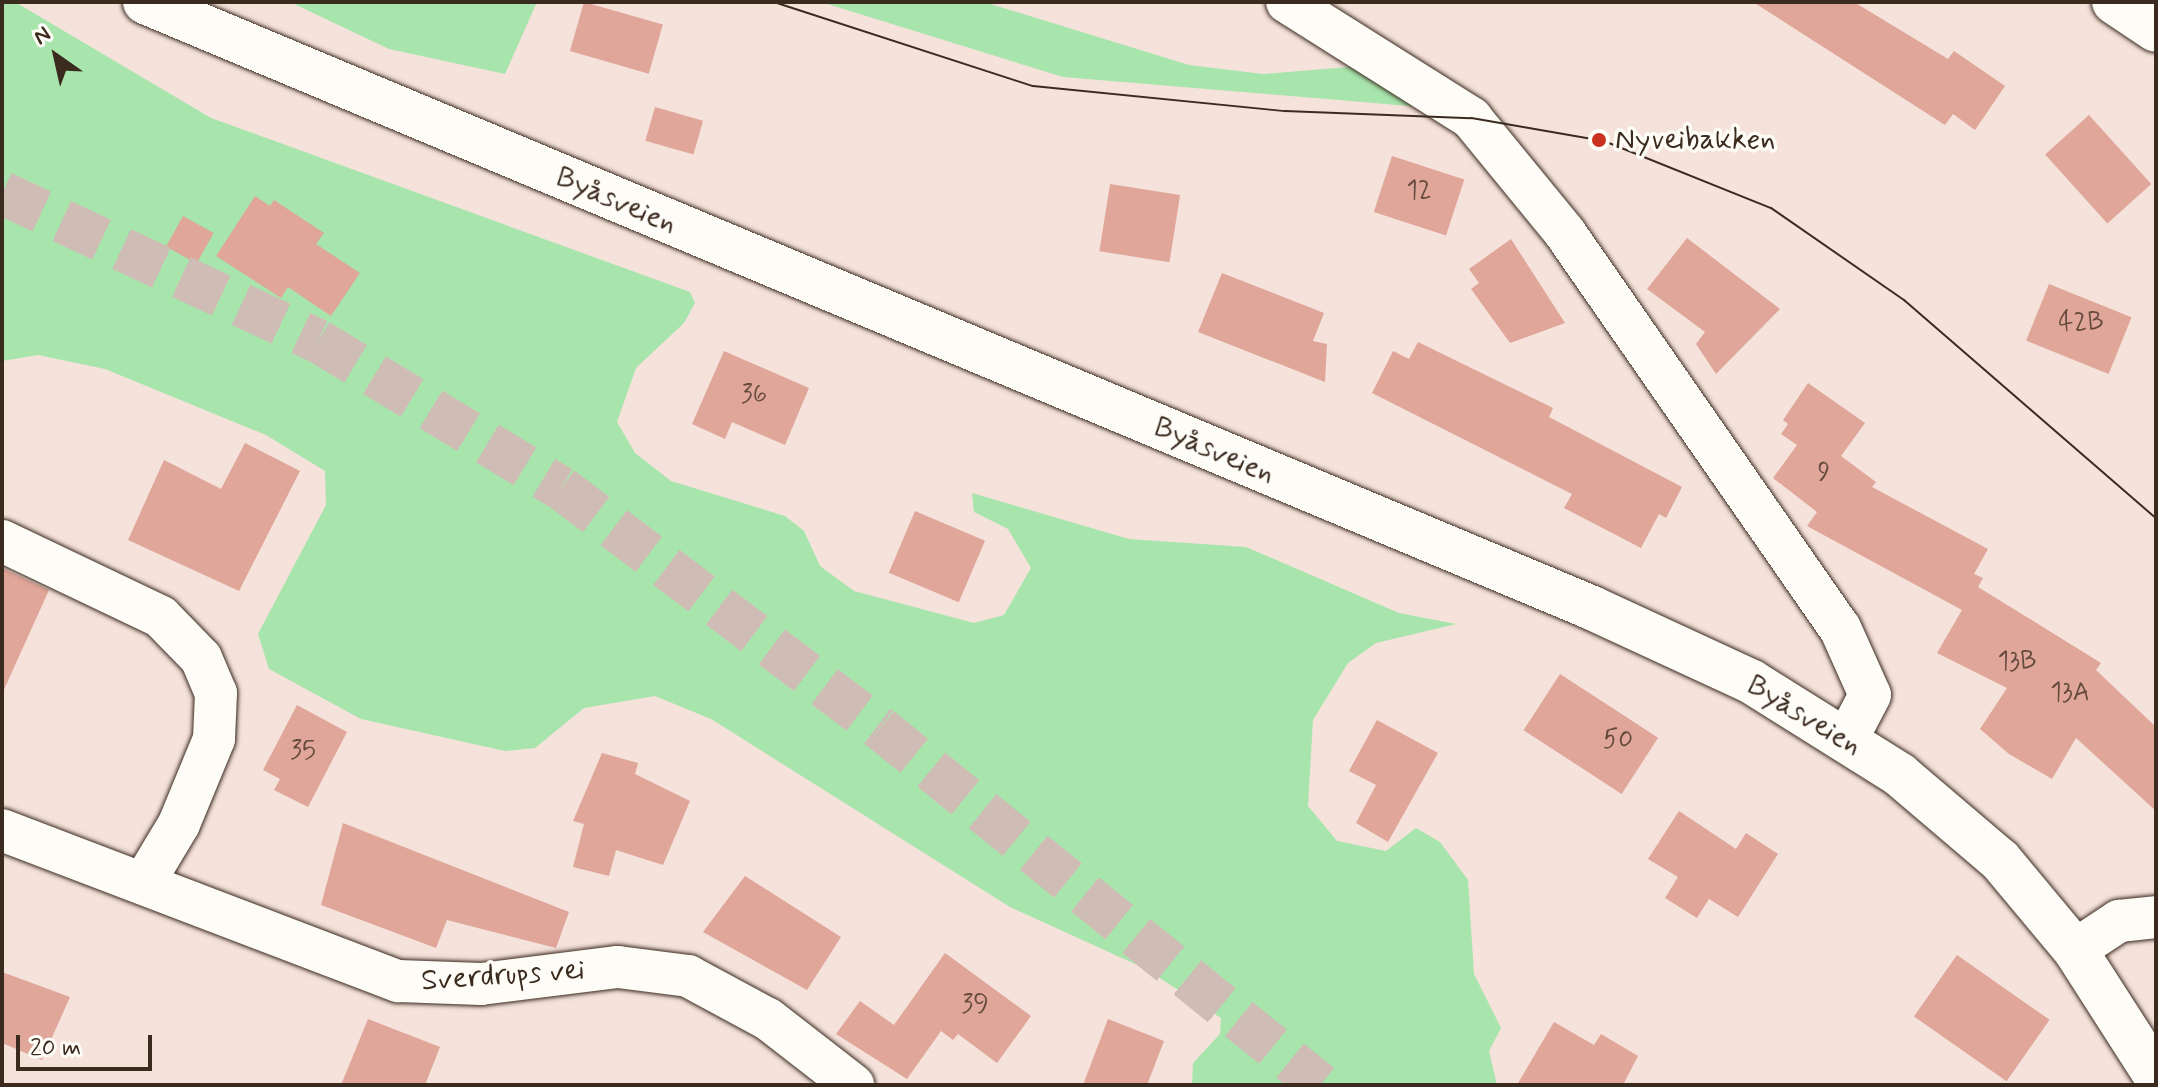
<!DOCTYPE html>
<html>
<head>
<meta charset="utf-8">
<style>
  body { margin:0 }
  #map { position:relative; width:2158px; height:1087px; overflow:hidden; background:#f4e2db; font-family:Mynerve,sans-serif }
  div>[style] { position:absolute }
  .green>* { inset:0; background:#a7e5ac }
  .building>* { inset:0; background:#dfa699; transform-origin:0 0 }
  .highway-tunnel>* { height:44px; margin-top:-22px; transform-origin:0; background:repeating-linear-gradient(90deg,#cfbdb5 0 44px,transparent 0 66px) }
  .roads { filter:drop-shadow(0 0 2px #3b2a1e) drop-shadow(0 0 2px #3b2a1e) }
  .street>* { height:42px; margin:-21px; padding:0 21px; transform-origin:21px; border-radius:21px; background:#fdfcf7 }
  .secondary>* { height:44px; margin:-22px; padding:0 22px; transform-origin:22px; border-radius:22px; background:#fdfcf7 }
  .tram>* { height:2px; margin:-1px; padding:0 1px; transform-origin:1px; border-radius:1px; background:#3b2a1e }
  .dots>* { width:22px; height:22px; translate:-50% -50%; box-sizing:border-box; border:4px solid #fdfcf7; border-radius:50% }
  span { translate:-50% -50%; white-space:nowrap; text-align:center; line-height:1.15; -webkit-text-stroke:7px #fdfcf7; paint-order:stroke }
  .number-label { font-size:26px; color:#64493d }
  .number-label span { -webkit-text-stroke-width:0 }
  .poi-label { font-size:30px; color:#3b2a1e }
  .left { translate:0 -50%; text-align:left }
  .street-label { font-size:30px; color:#3b2a1e }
  .frame { position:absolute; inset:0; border:4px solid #3b2a1e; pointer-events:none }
  .north { position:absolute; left:16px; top:16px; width:80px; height:80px; -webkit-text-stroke:6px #fdfcf7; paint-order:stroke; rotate:326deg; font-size:22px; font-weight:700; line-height:32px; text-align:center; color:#3b2a1e }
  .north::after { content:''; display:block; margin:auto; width:28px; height:36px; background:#3b2a1e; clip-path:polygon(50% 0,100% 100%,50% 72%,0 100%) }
  .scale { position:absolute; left:16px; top:1035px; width:136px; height:36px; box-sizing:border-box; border:4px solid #3b2a1e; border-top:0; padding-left:10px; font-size:24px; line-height:28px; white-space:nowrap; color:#3b2a1e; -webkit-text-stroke:6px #fdfcf7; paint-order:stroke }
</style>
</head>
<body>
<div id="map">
  <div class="green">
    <i style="clip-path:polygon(2px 2px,15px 2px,211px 118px,690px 292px,695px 303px,684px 323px,636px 368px,617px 422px,635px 453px,671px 481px,785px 516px,804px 531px,820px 566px,854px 591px,974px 623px,1004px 615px,1031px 568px,1008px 529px,974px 512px,972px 493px,1129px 539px,1246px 547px,1399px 613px,1456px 624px,1376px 643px,1348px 663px,1313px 720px,1308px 806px,1337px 841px,1386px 851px,1416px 828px,1440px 842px,1468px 880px,1474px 974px,1501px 1028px,1489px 1051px,1497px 1085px,1192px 1085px,1193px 1063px,1220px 1034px,1221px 1018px,1146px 969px,1010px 907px,711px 719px,655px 696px,584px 708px,535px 748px,505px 751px,361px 719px,269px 669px,258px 634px,326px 505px,325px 471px,266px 435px,105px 369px,38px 355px,2px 361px)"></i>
    <i style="clip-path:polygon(290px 2px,537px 2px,505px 74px,389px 49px)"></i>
    <i style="clip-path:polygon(821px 2px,984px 2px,1189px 65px,1263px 74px,1349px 67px,1445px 109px,1063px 77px)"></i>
  </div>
  <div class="building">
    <i style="left:584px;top:2px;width:82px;height:51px;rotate:16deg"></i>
    <i style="clip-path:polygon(1753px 2px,1854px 2px,1948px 59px,1954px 51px,2005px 86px,1975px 130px,1953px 114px,1945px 125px)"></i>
    <i style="left:655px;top:107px;width:50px;height:35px;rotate:16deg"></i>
    <i style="left:2089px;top:115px;width:93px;height:59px;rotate:48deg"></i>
    <i style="left:1392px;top:156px;width:76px;height:59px;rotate:18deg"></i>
    <i style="left:1110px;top:184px;width:71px;height:68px;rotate:9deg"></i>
    <i style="clip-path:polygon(255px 196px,270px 206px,274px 200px,324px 233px,316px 244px,360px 273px,331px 316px,288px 287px,281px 298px,216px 256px)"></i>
    <i style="left:183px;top:216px;width:35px;height:35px;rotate:29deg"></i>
    <i style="clip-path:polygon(1687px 238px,1780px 309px,1716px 374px,1696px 344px,1705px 332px,1647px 289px)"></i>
    <i style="clip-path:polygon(1511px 239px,1565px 323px,1510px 343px,1471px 289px,1479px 283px,1469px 269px)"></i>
    <i style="clip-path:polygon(1222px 273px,1324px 313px,1313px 341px,1327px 344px,1325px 382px,1198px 332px)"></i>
    <i style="left:2049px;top:284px;width:89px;height:61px;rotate:22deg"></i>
    <i style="clip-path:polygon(1418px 342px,1553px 408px,1549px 417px,1682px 487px,1666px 518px,1659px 514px,1641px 548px,1564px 508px,1572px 494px,1372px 393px,1393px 351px,1409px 359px)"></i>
    <i style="clip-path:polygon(724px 351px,809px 388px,785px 445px,732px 422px,725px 439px,692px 424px)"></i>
    <i style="clip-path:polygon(1808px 383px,1865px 423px,1841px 456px,1876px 482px,1872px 487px,1988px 549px,1974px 574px,1983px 578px,1978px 587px,2101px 663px,2096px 670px,2156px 727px,2156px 811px,2076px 738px,2052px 779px,2009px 754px,1980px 729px,2007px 688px,1937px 653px,1962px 610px,1807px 526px,1817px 512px,1773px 478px,1797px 445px,1781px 434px,1788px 424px,1783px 420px)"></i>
    <i style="clip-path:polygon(245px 443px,300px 471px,239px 591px,128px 540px,164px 460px,221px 489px)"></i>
    <i style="left:915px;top:511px;width:76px;height:67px;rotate:23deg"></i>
    <i style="clip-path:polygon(2px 568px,49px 590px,2px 694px)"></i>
    <i style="left:1560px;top:674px;width:117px;height:67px;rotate:33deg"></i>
    <i style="clip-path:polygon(297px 705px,347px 732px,308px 807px,274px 790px,280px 779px,263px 770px)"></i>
    <i style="clip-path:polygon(1377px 720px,1438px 753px,1388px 842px,1356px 823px,1376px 785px,1349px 771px)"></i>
    <i style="clip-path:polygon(602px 753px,638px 763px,635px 774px,690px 801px,663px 865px,616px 850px,609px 876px,573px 867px,584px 824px,573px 821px)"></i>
    <i style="clip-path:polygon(1679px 811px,1736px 849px,1746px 833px,1778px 854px,1738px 917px,1709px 899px,1697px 918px,1665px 898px,1678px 877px,1648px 859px)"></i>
    <i style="clip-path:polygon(343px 823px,569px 912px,556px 948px,447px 920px,436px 948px,321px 905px)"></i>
    <i style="clip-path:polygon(745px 876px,841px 937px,807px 990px,703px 932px)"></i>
    <i style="clip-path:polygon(945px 953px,1031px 1016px,997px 1063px,958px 1034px,953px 1040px,941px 1031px,907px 1079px,836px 1034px,860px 1001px,894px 1025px)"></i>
    <i style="left:1957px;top:955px;width:113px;height:75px;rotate:35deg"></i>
    <i style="clip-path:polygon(2px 972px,70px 997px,42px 1060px,2px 1043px)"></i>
    <i style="clip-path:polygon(368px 1019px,440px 1047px,425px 1085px,341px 1085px)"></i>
    <i style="clip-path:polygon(1108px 1019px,1164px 1041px,1147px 1085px,1083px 1085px)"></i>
    <i style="clip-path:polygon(1554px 1022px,1594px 1045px,1601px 1034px,1638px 1056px,1623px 1085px,1517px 1085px)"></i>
  </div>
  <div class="highway-tunnel">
    <i style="left:2px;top:193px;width:349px;rotate:25.1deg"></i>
    <i style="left:318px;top:341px;width:284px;rotate:31.2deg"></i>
    <i style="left:561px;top:488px;width:399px;rotate:37deg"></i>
    <i style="left:880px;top:728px;width:567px;rotate:39.05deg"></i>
  </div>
  <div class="roads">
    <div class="street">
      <i style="left:1287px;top:2px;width:218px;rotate:32.2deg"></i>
      <i style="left:1471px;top:118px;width:149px;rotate:50.7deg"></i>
      <i style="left:1565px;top:233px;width:481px;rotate:55.2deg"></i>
      <i style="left:1840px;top:628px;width:73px;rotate:65.9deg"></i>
      <i style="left:1870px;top:695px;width:52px;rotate:117.6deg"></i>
      <i style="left:2px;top:541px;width:176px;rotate:25.5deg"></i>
      <i style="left:161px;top:617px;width:57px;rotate:45.7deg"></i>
      <i style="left:201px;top:658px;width:38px;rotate:67deg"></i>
      <i style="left:216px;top:693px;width:46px;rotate:92.5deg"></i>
      <i style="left:214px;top:739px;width:92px;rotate:112.4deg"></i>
      <i style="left:179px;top:824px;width:64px;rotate:121deg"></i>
      <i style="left:2px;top:830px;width:424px;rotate:20.9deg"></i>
      <i style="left:398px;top:981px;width:83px;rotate:2.1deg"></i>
      <i style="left:481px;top:984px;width:138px;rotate:-7.1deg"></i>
      <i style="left:618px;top:967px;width:71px;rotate:7.3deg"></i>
      <i style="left:688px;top:976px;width:91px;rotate:28.3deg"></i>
      <i style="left:768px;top:1019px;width:108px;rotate:37.8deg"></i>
      <i style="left:2075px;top:950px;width:53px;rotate:-33.4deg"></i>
      <i style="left:2119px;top:921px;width:37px;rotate:-6deg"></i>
    </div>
    <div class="secondary">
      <i style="left:145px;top:2px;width:1569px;rotate:22.72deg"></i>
      <i style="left:1592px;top:608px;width:176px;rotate:24.8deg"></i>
      <i style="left:1752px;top:682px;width:175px;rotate:32.1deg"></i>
      <i style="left:1900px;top:775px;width:131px;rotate:40.4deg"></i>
      <i style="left:2000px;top:860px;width:117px;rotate:50.2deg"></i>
      <i style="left:2075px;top:950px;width:150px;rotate:57.3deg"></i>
      <i style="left:2114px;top:2px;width:50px;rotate:33.7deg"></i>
    </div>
  </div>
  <div class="tram">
    <i style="left:774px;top:2px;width:272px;rotate:18deg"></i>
    <i style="left:1033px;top:86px;width:253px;rotate:5.7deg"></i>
    <i style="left:1285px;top:111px;width:186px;rotate:2.2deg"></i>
    <i style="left:1471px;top:118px;width:135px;rotate:9.8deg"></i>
    <i style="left:1604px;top:141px;width:180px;rotate:21.9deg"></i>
    <i style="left:1771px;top:208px;width:162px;rotate:34.7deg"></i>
    <i style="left:1904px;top:300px;width:333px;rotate:40.9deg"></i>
  </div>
  <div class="dots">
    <i style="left:1599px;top:140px;background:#c8321e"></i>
  </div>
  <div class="number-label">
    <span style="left:1419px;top:192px">12</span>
    <span style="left:2081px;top:324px">42B</span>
    <span style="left:754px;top:396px">36</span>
    <span style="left:1824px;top:474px">9</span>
    <span style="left:2017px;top:663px">13B</span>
    <span style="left:2070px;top:694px">13A</span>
    <span style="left:1618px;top:741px">50</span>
    <span style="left:303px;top:752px">35</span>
    <span style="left:975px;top:1006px">39</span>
  </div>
  <div class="poi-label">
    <span class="left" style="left:1615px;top:140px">Nyveibakken</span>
  </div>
  <div class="street-label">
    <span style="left:616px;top:201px;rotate:23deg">Byåsveien</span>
    <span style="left:1214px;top:451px;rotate:23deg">Byåsveien</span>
    <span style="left:1804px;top:716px;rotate:31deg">Byåsveien</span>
    <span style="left:503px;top:976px;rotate:-4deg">Sverdrups vei</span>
  </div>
  <div class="frame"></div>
  <div class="north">N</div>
  <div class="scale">20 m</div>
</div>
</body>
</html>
